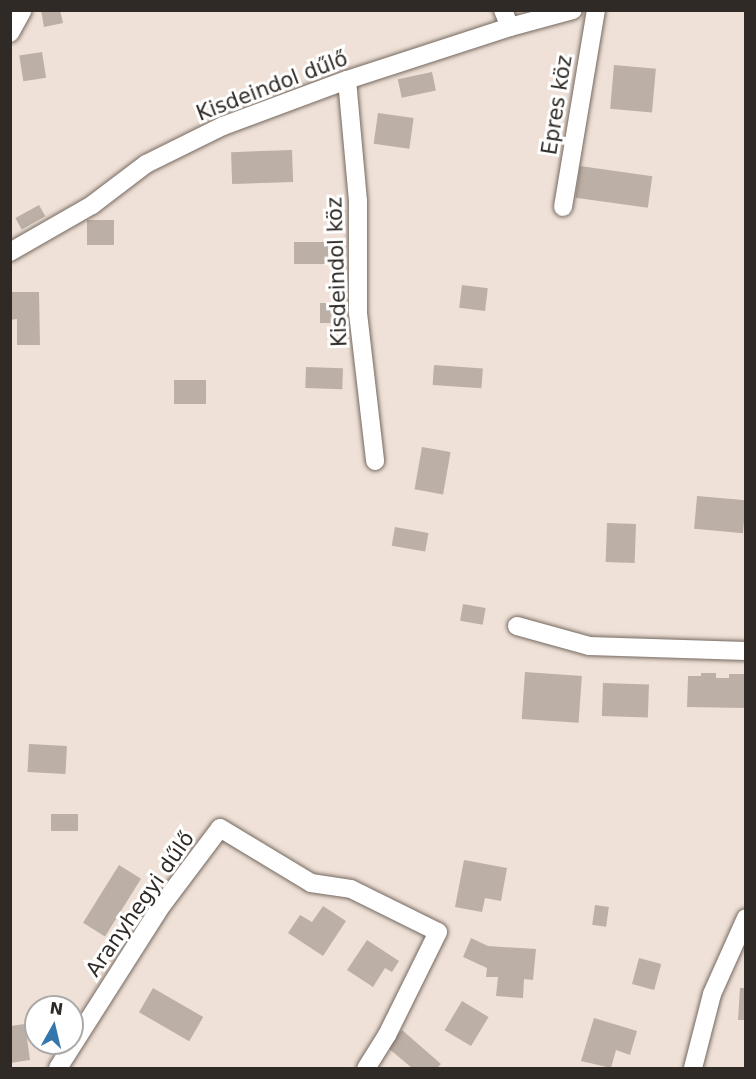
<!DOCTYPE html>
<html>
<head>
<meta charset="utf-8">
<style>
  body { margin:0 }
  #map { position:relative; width:756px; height:1079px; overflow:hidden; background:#efe1d7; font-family:"DejaVu Sans",sans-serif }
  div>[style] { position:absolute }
  .building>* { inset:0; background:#bcafa5; transform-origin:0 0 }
  .roads { filter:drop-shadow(0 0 2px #74685f) drop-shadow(0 0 2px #74685f) }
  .minor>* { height:18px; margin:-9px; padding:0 9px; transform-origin:9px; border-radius:9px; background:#fff }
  span { translate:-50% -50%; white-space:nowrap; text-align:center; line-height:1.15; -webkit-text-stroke:6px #fff; paint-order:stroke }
  .street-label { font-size:21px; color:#2f2a26 }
  .frame { position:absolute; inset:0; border:12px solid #2f2a26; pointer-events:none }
  .north { position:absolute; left:24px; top:995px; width:60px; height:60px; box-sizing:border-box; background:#fff; border:2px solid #acaaa8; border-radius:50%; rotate:8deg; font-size:16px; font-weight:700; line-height:24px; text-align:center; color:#2f2a26 }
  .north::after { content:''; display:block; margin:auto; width:21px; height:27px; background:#3477ad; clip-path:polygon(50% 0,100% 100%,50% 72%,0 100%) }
</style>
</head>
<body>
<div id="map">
  <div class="building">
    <i style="clip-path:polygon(41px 10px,60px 10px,63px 23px,44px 27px)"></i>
    <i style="left:42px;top:52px;width:26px;height:23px;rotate:81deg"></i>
    <i style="left:614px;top:65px;width:42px;height:44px;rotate:5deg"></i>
    <i style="left:432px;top:72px;width:19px;height:35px;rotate:78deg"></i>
    <i style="left:378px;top:113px;width:36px;height:31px;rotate:8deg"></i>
    <i style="left:292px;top:150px;width:32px;height:61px;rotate:88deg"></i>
    <i style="left:580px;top:166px;width:73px;height:32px;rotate:8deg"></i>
    <i style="left:39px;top:205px;width:13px;height:27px;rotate:61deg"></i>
    <i style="left:87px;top:220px;width:27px;height:25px"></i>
    <i style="left:294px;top:242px;width:34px;height:22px"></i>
    <i style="left:462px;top:285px;width:26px;height:23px;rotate:7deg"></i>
    <i style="clip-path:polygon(10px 292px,39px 292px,40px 345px,17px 345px,17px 319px,10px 320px)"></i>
    <i style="left:320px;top:303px;width:17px;height:20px"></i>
    <i style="left:434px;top:365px;width:49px;height:20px;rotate:4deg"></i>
    <i style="left:306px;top:367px;width:37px;height:21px;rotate:2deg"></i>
    <i style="left:174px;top:380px;width:32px;height:24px"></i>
    <i style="left:422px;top:447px;width:29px;height:43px;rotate:10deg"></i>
    <i style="left:697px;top:496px;width:49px;height:33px;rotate:5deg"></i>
    <i style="left:607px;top:523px;width:29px;height:39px;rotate:2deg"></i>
    <i style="left:395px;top:527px;width:34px;height:19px;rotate:10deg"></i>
    <i style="left:463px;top:604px;width:23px;height:17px;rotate:10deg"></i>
    <i style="left:525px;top:672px;width:57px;height:47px;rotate:4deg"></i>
    <i style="clip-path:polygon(701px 673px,716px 673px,716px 678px,729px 678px,729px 674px,746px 674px,746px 708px,687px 707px,688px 676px,701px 676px)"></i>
    <i style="left:603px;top:683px;width:46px;height:33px;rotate:2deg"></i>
    <i style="left:29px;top:744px;width:38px;height:28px;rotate:3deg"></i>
    <i style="left:78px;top:814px;width:17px;height:27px;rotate:90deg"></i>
    <i style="clip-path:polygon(464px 860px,507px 868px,501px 901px,485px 898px,482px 912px,455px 907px)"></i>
    <i style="left:119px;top:865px;width:26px;height:68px;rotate:32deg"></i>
    <i style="left:595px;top:905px;width:14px;height:20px;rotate:8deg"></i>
    <i style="clip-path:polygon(323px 906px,346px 921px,323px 956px,288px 933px,300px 915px,312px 922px)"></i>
    <i style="clip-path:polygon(471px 938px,488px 946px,536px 949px,533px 980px,524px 979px,523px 998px,496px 996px,498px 977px,486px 977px,487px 968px,463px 957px)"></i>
    <i style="clip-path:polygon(367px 940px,399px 961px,392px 972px,385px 968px,373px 987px,347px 970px)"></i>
    <i style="left:639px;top:958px;width:23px;height:27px;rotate:15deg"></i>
    <i style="left:153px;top:988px;width:58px;height:28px;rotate:30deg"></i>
    <i style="clip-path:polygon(740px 988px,746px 988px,746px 1020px,738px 1020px)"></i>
    <i style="left:462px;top:1001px;width:31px;height:34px;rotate:31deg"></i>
    <i style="clip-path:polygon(594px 1018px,637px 1031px,630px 1055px,616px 1050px,611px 1068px,581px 1061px)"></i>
    <i style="clip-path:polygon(25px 1024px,30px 1060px,10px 1063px,10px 1026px)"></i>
    <i style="clip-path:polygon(402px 1030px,441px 1064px,437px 1068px,412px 1068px,387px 1047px)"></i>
  </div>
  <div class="roads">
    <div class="minor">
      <i style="left:503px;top:10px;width:18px;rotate:68deg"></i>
      <i style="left:10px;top:33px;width:26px;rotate:-61deg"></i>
      <i style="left:347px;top:80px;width:121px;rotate:84.8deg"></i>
      <i style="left:358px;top:201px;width:112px;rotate:90deg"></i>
      <i style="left:358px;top:313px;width:149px;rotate:83.4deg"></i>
      <i style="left:563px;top:207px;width:200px;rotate:-80.5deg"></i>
      <i style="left:10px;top:252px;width:95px;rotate:-29.8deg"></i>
      <i style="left:92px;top:205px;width:68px;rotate:-37.2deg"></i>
      <i style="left:146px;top:164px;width:86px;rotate:-26.3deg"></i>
      <i style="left:223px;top:126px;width:132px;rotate:-20.4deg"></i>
      <i style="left:347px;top:80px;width:171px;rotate:-18deg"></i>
      <i style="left:510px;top:27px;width:65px;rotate:-15.1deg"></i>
      <i style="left:517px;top:626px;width:75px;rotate:15.5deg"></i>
      <i style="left:589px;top:646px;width:157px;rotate:1.8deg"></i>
      <i style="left:58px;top:1068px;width:193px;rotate:-57.5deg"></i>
      <i style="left:162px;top:905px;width:96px;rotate:-53deg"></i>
      <i style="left:220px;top:828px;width:106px;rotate:31.1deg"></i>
      <i style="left:311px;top:883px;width:40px;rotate:8.5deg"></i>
      <i style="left:351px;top:889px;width:97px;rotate:26.3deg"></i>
      <i style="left:438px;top:932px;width:115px;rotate:116.3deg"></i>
      <i style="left:387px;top:1035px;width:39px;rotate:122deg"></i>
      <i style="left:693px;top:1068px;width:76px;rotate:-75.6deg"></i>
      <i style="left:712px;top:994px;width:83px;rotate:-65.9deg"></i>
    </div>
  </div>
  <div class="street-label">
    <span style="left:272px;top:86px;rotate:-21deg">Kisdeindol dűlő</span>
    <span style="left:557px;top:105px;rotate:-81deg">Epres köz</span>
    <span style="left:337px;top:272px;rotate:-92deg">Kisdeindol köz</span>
    <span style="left:140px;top:904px;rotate:-55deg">Aranyhegyi dűlő</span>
  </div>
  <div class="frame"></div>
  <div class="north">N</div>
</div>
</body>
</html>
